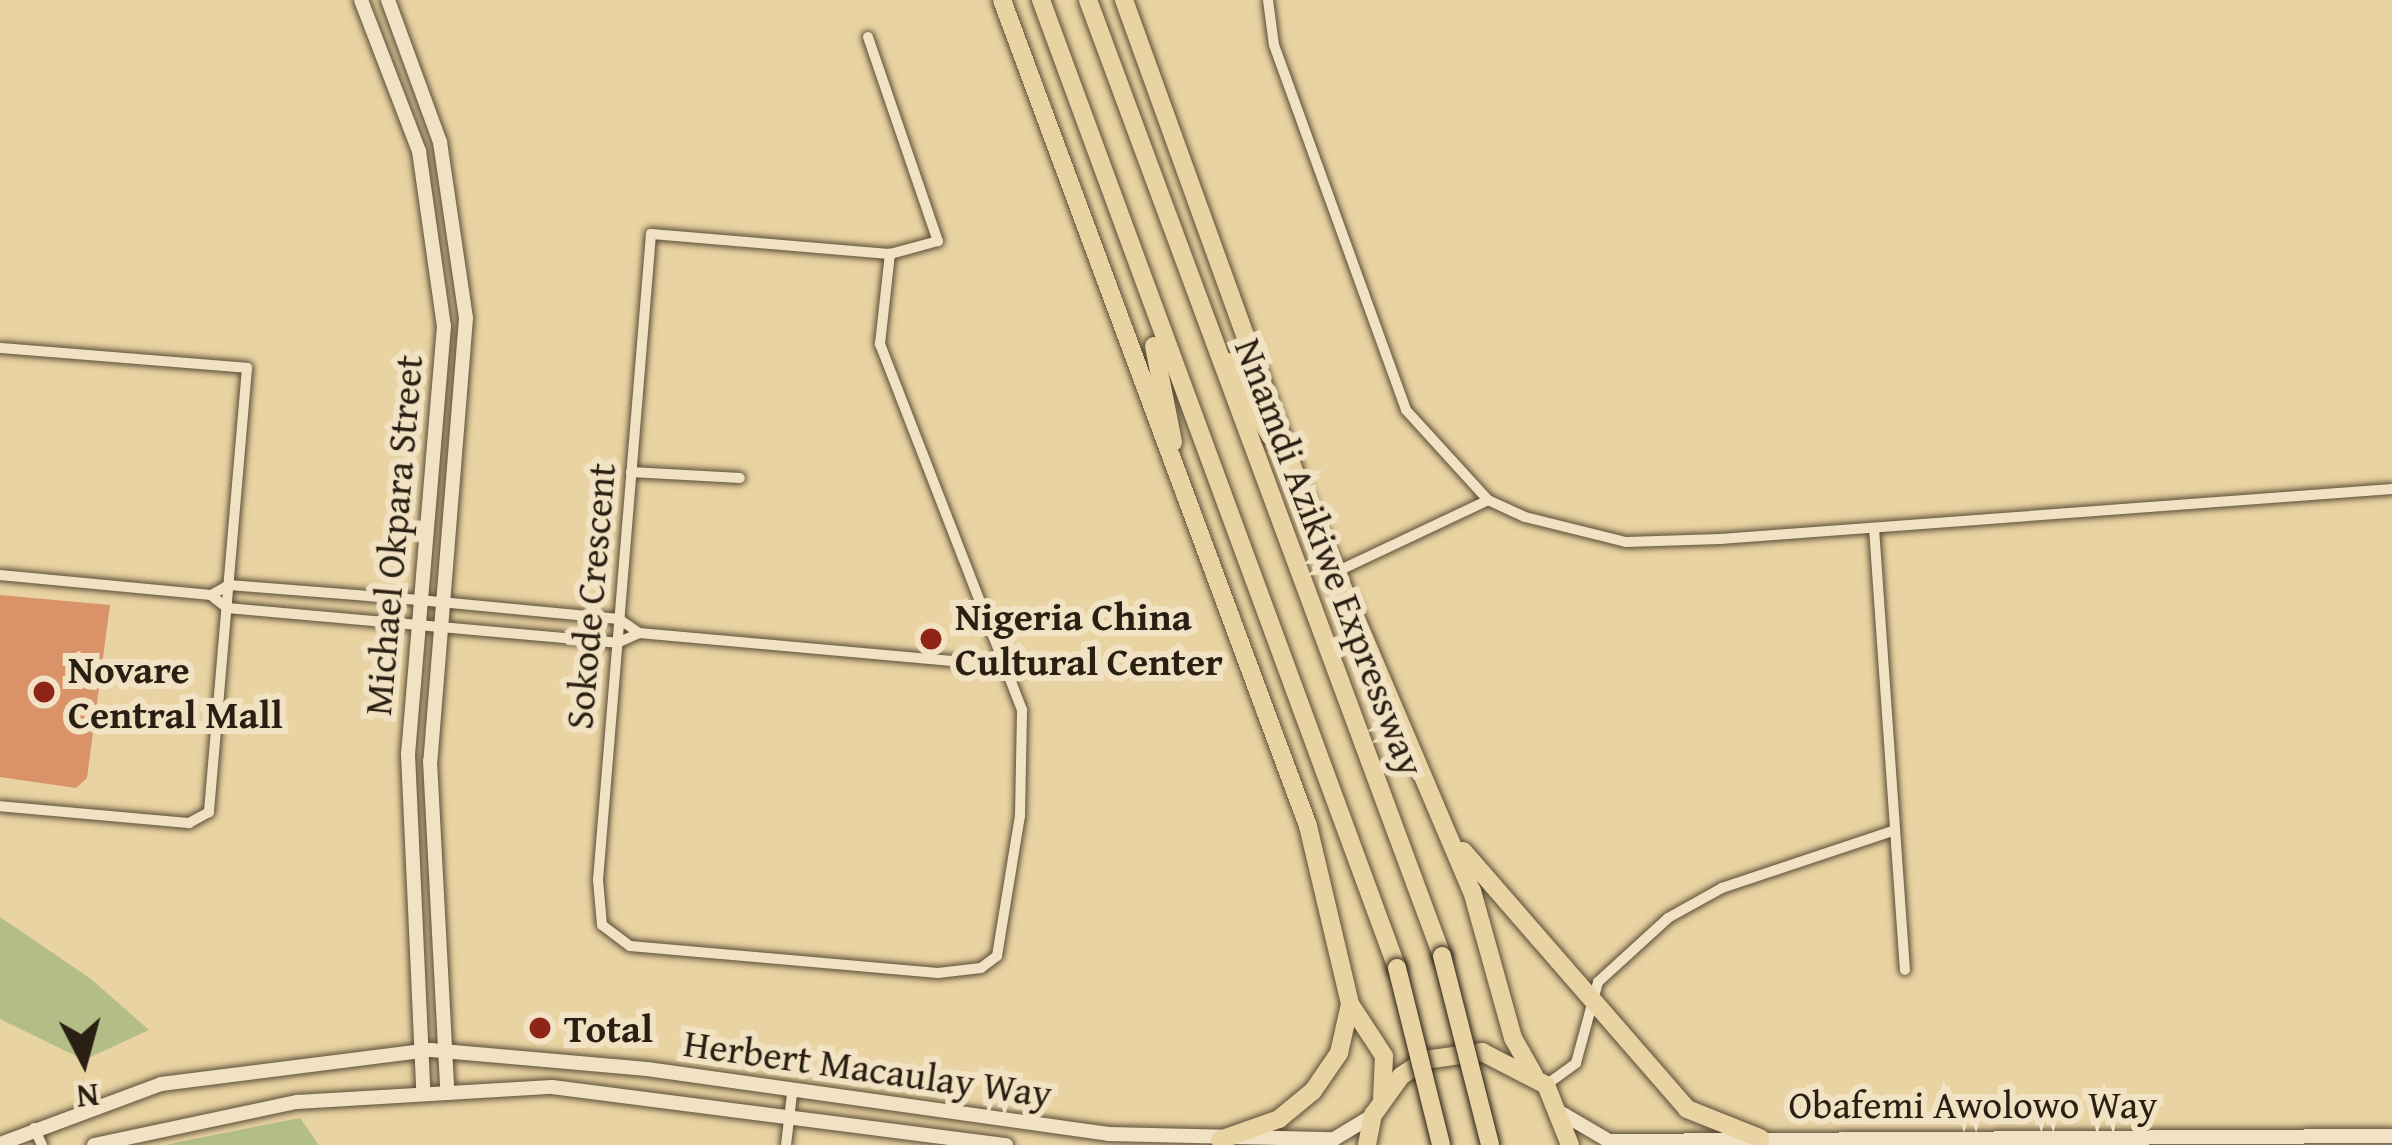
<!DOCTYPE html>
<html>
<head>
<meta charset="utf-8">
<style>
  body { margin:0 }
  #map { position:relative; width:2392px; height:1145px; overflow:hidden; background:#e9d3a2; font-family:"Gentium Book Plus",serif }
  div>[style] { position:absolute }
  .green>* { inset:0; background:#b3bd87 }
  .building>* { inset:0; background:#da9369 }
  .roads { filter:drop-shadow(0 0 3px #5a4c37) drop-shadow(0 0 3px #5a4c37) }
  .street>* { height:10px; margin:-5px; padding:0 5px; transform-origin:5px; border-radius:5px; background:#f1e2c3 }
  .secondary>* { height:14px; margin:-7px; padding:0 7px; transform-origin:7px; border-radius:7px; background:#f1e2c3 }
  .highway>* { height:18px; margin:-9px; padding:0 9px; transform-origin:9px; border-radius:9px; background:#e9d3a2 }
  .bridges { filter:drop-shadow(0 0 3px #2a1f13) drop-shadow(0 0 3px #2a1f13) }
  .highway-bridge>* { height:18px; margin:-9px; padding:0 9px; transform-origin:9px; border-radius:9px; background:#e9d3a2 }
  .dots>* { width:33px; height:33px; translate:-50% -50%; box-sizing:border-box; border:6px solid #f1e2c3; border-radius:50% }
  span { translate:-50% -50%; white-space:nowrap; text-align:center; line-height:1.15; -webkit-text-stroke:12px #f1e2c3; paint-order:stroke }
  .street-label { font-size:39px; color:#2a1f13 }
  .poi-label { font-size:39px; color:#2a1f13; font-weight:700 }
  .left { translate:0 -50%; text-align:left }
  .north { position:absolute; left:24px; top:1001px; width:120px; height:120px; -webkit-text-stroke:9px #f1e2c3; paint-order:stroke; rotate:174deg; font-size:33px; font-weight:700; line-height:48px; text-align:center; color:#2a1f13 }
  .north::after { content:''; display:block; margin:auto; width:42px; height:54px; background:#2a1f13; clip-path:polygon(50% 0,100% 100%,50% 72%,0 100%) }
</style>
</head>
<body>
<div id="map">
  <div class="green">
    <i style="clip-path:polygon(0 917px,91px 979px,149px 1030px,84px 1060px,0 1019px)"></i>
    <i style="clip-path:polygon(300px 1118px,319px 1145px,167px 1145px,179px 1142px)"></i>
  </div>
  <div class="building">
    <i style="clip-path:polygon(0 595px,110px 605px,87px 778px,76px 788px,0 777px)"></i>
  </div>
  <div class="roads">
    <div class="street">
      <i style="left:1268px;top:0;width:45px;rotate:82.4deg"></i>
      <i style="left:1274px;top:45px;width:388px;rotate:70.1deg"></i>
      <i style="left:1406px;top:410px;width:122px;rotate:47.7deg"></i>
      <i style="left:1488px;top:500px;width:41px;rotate:24.7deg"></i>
      <i style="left:1525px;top:517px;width:104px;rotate:13.9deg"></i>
      <i style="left:1626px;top:542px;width:94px;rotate:-1.8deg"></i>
      <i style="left:1720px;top:539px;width:674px;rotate:-4.26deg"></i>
      <i style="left:868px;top:37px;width:216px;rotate:71.1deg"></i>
      <i style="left:938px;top:241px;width:50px;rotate:164.8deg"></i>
      <i style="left:890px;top:254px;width:240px;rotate:-175.2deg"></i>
      <i style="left:651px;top:234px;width:648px;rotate:94.69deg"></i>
      <i style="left:598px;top:880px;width:45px;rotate:84.9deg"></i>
      <i style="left:602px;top:925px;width:35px;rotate:37deg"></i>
      <i style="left:630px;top:946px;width:309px;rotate:5deg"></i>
      <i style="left:938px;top:973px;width:43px;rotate:-6.6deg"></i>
      <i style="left:981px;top:968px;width:20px;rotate:-37deg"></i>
      <i style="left:997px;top:956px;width:142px;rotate:-80.7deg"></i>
      <i style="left:1020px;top:816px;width:106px;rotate:-88.9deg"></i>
      <i style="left:1022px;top:710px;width:393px;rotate:-111.2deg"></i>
      <i style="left:880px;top:344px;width:91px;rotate:-83.7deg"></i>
      <i style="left:0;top:348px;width:248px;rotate:4.6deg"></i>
      <i style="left:247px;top:368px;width:446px;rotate:94.9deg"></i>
      <i style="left:209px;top:812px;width:23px;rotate:151deg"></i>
      <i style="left:189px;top:823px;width:190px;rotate:-174.9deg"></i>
      <i style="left:631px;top:472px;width:109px;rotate:3.2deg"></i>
      <i style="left:1874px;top:528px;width:443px;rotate:86deg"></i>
      <i style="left:1336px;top:572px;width:168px;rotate:-25.3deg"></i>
      <i style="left:0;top:575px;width:212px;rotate:5.4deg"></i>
      <i style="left:211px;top:595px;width:21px;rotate:-29deg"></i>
      <i style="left:229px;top:585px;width:191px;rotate:4.5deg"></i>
      <i style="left:419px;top:600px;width:201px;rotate:5.4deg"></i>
      <i style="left:619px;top:619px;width:24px;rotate:35deg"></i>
      <i style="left:639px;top:633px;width:362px;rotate:5.1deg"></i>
      <i style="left:211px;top:595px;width:21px;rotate:39deg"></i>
      <i style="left:227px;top:608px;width:392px;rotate:5.1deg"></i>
      <i style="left:617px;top:643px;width:24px;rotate:-24deg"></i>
      <i style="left:1546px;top:1085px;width:37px;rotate:-36deg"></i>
      <i style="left:1576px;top:1063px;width:84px;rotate:-74.8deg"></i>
      <i style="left:1598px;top:982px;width:95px;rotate:-42.4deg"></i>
      <i style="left:1668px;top:918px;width:62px;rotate:-29.1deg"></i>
      <i style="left:1722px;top:888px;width:182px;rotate:-18.5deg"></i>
      <i style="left:34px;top:1128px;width:19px;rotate:65deg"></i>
      <i style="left:786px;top:1145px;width:51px;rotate:-83.3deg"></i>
    </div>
    <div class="secondary">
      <i style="left:361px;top:0;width:162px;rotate:69deg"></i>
      <i style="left:419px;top:151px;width:177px;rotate:81.9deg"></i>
      <i style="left:444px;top:326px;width:430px;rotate:94.8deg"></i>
      <i style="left:408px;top:754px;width:334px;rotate:87.4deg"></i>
      <i style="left:388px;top:0;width:151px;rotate:69.9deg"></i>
      <i style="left:440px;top:142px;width:178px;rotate:81.6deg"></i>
      <i style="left:466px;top:318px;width:444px;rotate:94.6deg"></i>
      <i style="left:430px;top:761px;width:326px;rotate:87deg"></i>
      <i style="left:1563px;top:1114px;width:53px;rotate:30.4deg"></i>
      <i style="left:1609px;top:1141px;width:783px;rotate:-0.37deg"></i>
      <i style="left:0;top:1144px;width:172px;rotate:-20.4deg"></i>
      <i style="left:161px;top:1084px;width:272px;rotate:-7.2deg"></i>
      <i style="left:431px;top:1050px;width:217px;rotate:5deg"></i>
      <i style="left:647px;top:1069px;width:466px;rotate:8deg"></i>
      <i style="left:1108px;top:1134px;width:226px;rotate:1.3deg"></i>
      <i style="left:1334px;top:1139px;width:44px;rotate:-31.2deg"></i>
      <i style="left:94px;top:1145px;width:208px;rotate:-12deg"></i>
      <i style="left:297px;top:1102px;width:255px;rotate:-3.4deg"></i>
      <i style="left:552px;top:1087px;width:458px;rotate:7.3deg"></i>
    </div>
    <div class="highway">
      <i style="left:1002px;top:0;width:881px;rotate:69.67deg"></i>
      <i style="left:1308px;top:826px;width:183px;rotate:76.7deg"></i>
      <i style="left:1350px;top:1004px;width:62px;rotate:56.8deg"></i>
      <i style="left:1384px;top:1056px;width:42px;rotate:92.7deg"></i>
      <i style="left:1041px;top:0;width:1031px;rotate:69.81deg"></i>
      <i style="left:1088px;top:0;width:1019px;rotate:69.68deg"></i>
      <i style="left:1124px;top:0;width:512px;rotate:70.15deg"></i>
      <i style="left:1298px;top:482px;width:444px;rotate:67deg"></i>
      <i style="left:1472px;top:891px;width:153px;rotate:74.4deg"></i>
      <i style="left:1513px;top:1038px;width:43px;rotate:60.4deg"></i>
      <i style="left:1154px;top:346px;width:98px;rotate:78.8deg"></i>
      <i style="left:1228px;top:362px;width:86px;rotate:60.2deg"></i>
      <i style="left:1463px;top:851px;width:342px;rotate:49deg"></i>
      <i style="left:1687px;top:1109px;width:79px;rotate:21.7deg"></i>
      <i style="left:1220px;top:1140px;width:63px;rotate:-19.6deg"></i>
      <i style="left:1279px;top:1119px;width:44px;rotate:-39.5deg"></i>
      <i style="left:1313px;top:1091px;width:46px;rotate:-55.6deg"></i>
      <i style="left:1339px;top:1053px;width:50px;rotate:-77.3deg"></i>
      <i style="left:1367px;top:1145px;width:31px;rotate:-79deg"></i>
      <i style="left:1373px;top:1115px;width:48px;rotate:-54.3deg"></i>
      <i style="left:1401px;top:1076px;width:29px;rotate:-34deg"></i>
      <i style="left:1425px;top:1060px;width:58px;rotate:-8deg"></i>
      <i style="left:1482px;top:1052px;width:72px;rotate:27.3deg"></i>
      <i style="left:1546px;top:1085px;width:65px;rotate:68.2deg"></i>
    </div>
  </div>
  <div class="bridges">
    <div class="highway-bridge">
      <i style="left:1442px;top:956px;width:195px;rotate:75.7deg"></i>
      <i style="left:1397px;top:968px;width:182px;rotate:76deg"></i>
    </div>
  </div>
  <div class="dots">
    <i style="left:931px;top:639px;background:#8f2418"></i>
    <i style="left:44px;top:692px;background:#8f2418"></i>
    <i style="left:540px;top:1028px;background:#8f2418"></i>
  </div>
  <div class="street-label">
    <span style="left:393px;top:535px;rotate:-85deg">Michael Okpara Street</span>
    <span style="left:1330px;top:557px;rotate:69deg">Nnamdi Azikiwe Expressway</span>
    <span style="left:590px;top:596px;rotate:-85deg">Sokode Crescent</span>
    <span style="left:868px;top:1068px;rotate:8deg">Herbert Macaulay Way</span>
    <span style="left:1973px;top:1104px">Obafemi Awolowo Way</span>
  </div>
  <div class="poi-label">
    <span class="left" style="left:955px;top:639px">Nigeria China<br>Cultural Center</span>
    <span class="left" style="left:68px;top:692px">Novare<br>Central Mall</span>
    <span class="left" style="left:564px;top:1028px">Total</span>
  </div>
  <div class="north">N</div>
</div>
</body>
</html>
